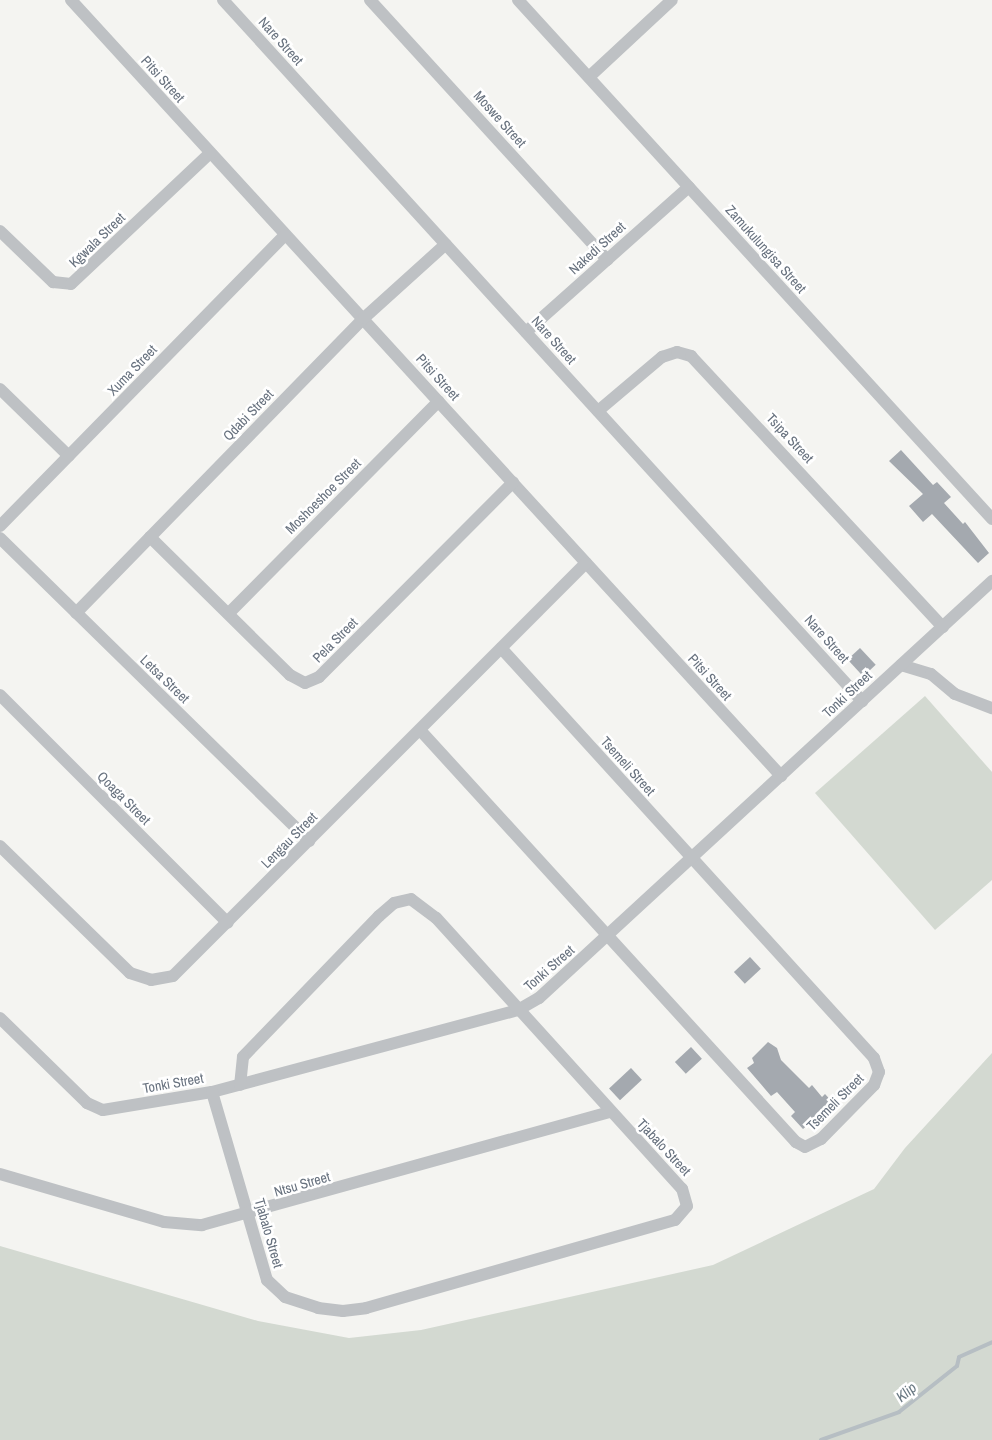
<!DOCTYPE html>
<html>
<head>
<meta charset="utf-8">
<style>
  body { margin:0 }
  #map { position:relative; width:992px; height:1440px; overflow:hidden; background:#f4f4f1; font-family:"Archivo Narrow",sans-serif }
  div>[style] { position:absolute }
  .green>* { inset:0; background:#d3d9d1 }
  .stream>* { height:4px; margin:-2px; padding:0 2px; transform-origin:2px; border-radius:2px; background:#b6bec3 }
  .building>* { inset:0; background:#a4a9af; transform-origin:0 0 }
  .minor>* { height:12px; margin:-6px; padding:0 6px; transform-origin:6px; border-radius:6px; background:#bec1c4 }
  span { translate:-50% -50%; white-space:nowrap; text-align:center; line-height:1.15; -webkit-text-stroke:5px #fff; paint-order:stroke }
  .street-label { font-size:14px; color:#67717e }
  .water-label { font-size:15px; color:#697882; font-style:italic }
</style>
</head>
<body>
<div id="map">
  <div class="green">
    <i style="clip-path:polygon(925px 696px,992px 772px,992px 880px,935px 930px,815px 793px)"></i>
    <i style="clip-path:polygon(992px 1053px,992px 1440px,0 1440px,0 1246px,258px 1321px,349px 1338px,421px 1330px,713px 1265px,874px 1189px,905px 1148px)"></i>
  </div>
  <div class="stream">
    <i style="left:821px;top:1440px;width:83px;rotate:-19.7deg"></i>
    <i style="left:899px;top:1412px;width:74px;rotate:-38.4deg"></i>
    <i style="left:957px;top:1366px;width:9px;rotate:-77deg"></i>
    <i style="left:959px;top:1357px;width:36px;rotate:-24deg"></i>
  </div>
  <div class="building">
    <i style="clip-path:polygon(901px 450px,933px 485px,937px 482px,951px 497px,944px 503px,963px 524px,965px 522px,989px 553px,978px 563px,932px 514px,923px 522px,909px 506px,923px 494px,889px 461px)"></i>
    <i style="left:860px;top:648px;width:23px;height:17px;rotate:47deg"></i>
    <i style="left:750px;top:957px;width:16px;height:22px;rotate:47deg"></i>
    <i style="clip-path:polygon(768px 1042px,777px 1048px,781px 1060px,809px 1088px,812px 1085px,822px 1097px,825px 1094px,837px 1107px,824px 1120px,819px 1115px,803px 1129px,791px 1116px,795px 1112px,777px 1092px,771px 1096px,747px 1068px,754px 1063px,752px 1058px)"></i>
    <i style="left:691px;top:1047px;width:16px;height:22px;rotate:47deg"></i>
    <i style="left:631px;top:1068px;width:16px;height:30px;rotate:47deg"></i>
  </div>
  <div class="minor">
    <i style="left:71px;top:0;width:1052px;rotate:47.54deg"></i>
    <i style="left:223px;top:0;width:949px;rotate:47.65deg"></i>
    <i style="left:370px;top:0;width:352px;rotate:47.6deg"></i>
    <i style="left:518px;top:0;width:703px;rotate:47.59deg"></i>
    <i style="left:589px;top:77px;width:113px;rotate:-42.9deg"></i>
    <i style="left:0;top:231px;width:74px;rotate:43.9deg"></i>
    <i style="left:53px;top:282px;width:18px;rotate:6deg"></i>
    <i style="left:71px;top:284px;width:191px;rotate:-43.3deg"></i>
    <i style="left:526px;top:332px;width:218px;rotate:-41.7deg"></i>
    <i style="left:0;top:389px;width:96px;rotate:44.2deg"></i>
    <i style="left:598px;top:411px;width:84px;rotate:-40.2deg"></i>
    <i style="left:662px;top:357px;width:16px;rotate:-18deg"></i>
    <i style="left:677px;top:352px;width:15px;rotate:16deg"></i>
    <i style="left:691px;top:356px;width:370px;rotate:47.1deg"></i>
    <i style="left:0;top:526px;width:407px;rotate:-45.6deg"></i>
    <i style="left:150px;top:537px;width:197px;rotate:44.6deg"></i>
    <i style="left:290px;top:675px;width:17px;rotate:28deg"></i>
    <i style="left:305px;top:683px;width:15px;rotate:-23deg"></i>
    <i style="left:319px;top:677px;width:275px;rotate:-45.1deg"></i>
    <i style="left:0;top:538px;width:433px;rotate:44.4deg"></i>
    <i style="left:76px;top:613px;width:412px;rotate:-45.7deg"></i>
    <i style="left:364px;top:318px;width:110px;rotate:-42.1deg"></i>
    <i style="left:229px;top:613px;width:298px;rotate:-45.3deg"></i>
    <i style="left:901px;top:665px;width:31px;rotate:17deg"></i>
    <i style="left:931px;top:674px;width:31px;rotate:40deg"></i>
    <i style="left:955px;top:694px;width:40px;rotate:21deg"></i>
    <i style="left:0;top:695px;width:322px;rotate:45deg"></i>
    <i style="left:420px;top:730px;width:558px;rotate:47.62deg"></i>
    <i style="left:796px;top:1142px;width:10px;rotate:29deg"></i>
    <i style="left:805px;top:1147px;width:18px;rotate:-27deg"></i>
    <i style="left:821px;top:1139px;width:76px;rotate:-45.5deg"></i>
    <i style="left:874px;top:1085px;width:14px;rotate:-69deg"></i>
    <i style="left:879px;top:1072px;width:15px;rotate:-110deg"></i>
    <i style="left:874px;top:1058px;width:554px;rotate:-132.29deg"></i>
    <i style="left:0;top:846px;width:182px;rotate:44.3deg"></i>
    <i style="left:130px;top:973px;width:22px;rotate:18deg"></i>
    <i style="left:151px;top:980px;width:22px;rotate:-10deg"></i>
    <i style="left:173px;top:976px;width:584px;rotate:-45deg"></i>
    <i style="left:0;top:1018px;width:122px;rotate:44.3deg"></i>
    <i style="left:87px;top:1103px;width:17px;rotate:24deg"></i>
    <i style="left:103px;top:1110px;width:110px;rotate:-9.4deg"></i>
    <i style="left:212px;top:1092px;width:317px;rotate:-15deg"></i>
    <i style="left:518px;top:1010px;width:24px;rotate:-30deg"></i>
    <i style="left:539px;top:998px;width:616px;rotate:-42.63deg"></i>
    <i style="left:212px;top:1092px;width:196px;rotate:73.7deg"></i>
    <i style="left:267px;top:1280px;width:25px;rotate:43deg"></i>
    <i style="left:285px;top:1297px;width:35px;rotate:18deg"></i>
    <i style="left:318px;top:1308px;width:25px;rotate:7deg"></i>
    <i style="left:343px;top:1311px;width:23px;rotate:-7deg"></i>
    <i style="left:366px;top:1308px;width:321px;rotate:-15.9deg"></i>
    <i style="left:675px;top:1220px;width:18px;rotate:-49deg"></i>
    <i style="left:687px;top:1206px;width:18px;rotate:-106deg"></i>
    <i style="left:682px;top:1189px;width:366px;rotate:-132.2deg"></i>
    <i style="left:436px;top:918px;width:31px;rotate:-143deg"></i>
    <i style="left:411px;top:899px;width:17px;rotate:167deg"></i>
    <i style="left:394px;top:903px;width:20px;rotate:139deg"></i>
    <i style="left:379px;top:916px;width:196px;rotate:134deg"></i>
    <i style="left:243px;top:1057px;width:28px;rotate:96deg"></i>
    <i style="left:0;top:1174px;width:171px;rotate:16.3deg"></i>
    <i style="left:164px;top:1222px;width:38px;rotate:5deg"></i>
    <i style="left:202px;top:1225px;width:423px;rotate:-15.5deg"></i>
  </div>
  <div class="street-label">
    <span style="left:281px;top:41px;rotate:48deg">Nare Street</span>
    <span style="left:163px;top:79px;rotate:48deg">Pitsi Street</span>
    <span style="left:500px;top:119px;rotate:48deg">Moswe Street</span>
    <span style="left:97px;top:240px;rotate:-44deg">Kgwala Street</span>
    <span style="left:597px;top:248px;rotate:-42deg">Nakedi Street</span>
    <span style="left:766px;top:249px;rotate:48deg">Zamukulungisa Street</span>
    <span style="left:554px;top:340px;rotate:48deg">Nare Street</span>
    <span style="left:132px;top:370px;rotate:-46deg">Xuma Street</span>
    <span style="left:438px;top:377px;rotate:48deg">Pitsi Street</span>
    <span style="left:248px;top:415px;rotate:-46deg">Qdabi Street</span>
    <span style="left:790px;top:438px;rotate:47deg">Tsipa Street</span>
    <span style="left:323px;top:496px;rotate:-45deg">Moshoeshoe Street</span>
    <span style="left:827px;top:639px;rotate:48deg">Nare Street</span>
    <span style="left:335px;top:640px;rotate:-45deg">Pela Street</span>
    <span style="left:710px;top:677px;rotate:48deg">Pitsi Street</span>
    <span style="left:165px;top:679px;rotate:44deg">Letsa Street</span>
    <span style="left:847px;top:694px;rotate:-43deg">Tonki Street</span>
    <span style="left:628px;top:766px;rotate:48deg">Tsemeli Street</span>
    <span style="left:124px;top:798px;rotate:45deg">Qoaga Street</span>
    <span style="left:289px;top:840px;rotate:-45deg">Lengau Street</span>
    <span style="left:549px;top:968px;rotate:-41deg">Tonki Street</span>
    <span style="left:173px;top:1083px;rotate:-10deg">Tonki Street</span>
    <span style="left:835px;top:1102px;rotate:-45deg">Tsemeli Street</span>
    <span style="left:664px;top:1147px;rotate:47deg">Tjabalo Street</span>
    <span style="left:302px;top:1184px;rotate:-16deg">Ntsu Street</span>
    <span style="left:269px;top:1233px;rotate:74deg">Tjabalo Street</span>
  </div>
  <div class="water-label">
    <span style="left:906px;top:1392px;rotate:-39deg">Klip</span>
  </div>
</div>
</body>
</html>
